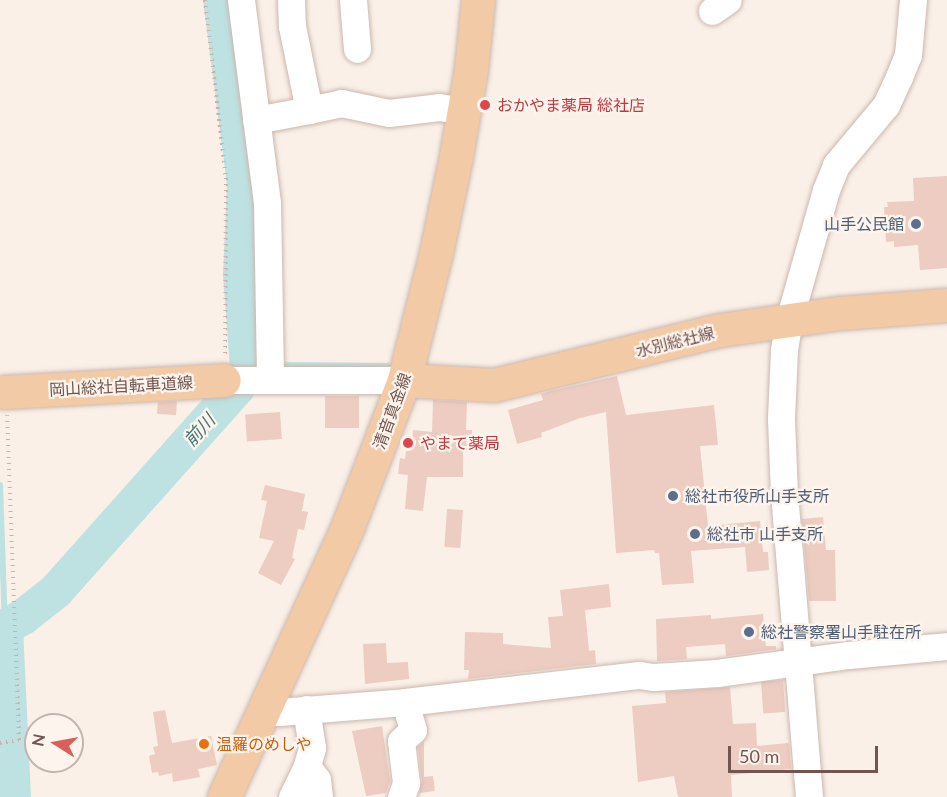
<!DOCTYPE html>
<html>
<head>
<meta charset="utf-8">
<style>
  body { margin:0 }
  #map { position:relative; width:947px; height:797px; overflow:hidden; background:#faf0e7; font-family:Lato,"Noto Sans JP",sans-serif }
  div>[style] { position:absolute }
  .stream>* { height:6px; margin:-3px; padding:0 3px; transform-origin:3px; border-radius:3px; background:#bde2e1 }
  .river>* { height:36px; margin:-18px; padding:0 18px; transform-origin:18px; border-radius:18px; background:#bde2e1 }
  .building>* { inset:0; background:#edccc1; transform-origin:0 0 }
  .path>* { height:4px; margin-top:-2px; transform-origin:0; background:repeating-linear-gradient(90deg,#d2afa4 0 1.5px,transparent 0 6px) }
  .roads { filter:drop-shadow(0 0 2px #cbb7ae) drop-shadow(0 0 2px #cbb7ae) }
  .minor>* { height:27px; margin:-13.5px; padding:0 13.5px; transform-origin:13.5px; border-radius:13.5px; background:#fff }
  .major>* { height:33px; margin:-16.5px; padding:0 16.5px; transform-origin:16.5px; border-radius:16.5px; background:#f2caa5 }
  .dots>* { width:16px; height:16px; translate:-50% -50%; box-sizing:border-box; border:3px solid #fdf4ed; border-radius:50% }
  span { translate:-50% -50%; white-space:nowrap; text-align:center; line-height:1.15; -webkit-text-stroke:4.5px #fdf4ed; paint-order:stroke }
  .health-label { font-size:16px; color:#be3a42 }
  .left { translate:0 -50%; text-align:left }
  .service-label { font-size:16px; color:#4e5e75 }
  .right { translate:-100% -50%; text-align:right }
  .street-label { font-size:16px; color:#71554e }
  .food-label { font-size:16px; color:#c56008 }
  .water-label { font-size:18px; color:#427575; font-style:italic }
  .north { position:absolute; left:24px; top:713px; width:60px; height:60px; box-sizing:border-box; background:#fdf4ed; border:2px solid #c5b4ad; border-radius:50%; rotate:281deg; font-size:16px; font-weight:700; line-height:24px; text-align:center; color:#71554e }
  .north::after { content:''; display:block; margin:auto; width:21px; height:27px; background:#d86058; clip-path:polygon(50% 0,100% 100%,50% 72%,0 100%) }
  .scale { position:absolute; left:728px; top:746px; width:150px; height:27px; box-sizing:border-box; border:3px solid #71554e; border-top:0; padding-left:8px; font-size:18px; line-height:21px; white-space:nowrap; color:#71554e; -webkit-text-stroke:4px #fdf4ed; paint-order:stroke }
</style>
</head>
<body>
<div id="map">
  <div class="stream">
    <i style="left:247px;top:360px;width:18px;rotate:16deg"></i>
    <i style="left:277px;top:365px;width:110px;rotate:0.5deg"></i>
    <i style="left:0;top:485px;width:142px;rotate:88deg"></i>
    <i style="left:0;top:728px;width:9px"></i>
  </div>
  <div class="river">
    <i style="left:13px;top:797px;width:170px;rotate:-92.7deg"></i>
    <i style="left:5px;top:627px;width:21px;rotate:-29deg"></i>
    <i style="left:23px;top:617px;width:42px;rotate:-38.2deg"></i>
    <i style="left:56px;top:591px;width:272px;rotate:-48.3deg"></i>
    <i style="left:237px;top:388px;width:23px;rotate:-61deg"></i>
    <i style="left:248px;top:368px;width:93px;rotate:-94.3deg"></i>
    <i style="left:241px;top:275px;width:91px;rotate:-87.5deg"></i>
    <i style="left:245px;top:184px;width:186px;rotate:-97.4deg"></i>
  </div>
  <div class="building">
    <i style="clip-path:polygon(947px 176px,947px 268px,920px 270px,918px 245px,894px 247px,894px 241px,886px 242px,884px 207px,888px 207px,887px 202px,914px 201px,913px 178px)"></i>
    <i style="clip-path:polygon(617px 376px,626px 415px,714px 405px,718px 445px,700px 446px,708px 526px,760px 521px,763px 552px,768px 552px,769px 570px,747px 572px,745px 547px,691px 551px,694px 583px,662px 585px,659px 553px,655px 553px,654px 550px,616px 553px,606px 412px,580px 418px,541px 433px,542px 437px,517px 444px,508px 410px,543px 400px,541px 394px,550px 391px)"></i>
    <i style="left:325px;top:396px;width:34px;height:32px"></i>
    <i style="clip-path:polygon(433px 400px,467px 402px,466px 430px,472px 430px,472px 449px,463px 449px,463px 477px,427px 477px,423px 511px,405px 509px,408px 475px,398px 474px,400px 458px,405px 459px,407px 442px,412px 442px,413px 430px,432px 432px)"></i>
    <i style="clip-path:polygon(177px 401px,176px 415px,157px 414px,158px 402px)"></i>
    <i style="left:280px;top:412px;width:27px;height:35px;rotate:86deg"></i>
    <i style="clip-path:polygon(265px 485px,305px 494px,302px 511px,308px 512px,304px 530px,298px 529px,292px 558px,295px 559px,281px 585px,258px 573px,274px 541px,259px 538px,267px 501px,261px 500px)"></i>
    <i style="left:447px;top:509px;width:16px;height:38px;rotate:4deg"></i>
    <i style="clip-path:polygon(823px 517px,826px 550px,835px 550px,836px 601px,809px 601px,802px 519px)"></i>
    <i style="clip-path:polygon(609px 584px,611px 607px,585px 610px,589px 651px,595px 650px,596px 664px,468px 679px,469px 670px,464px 670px,465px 632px,503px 633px,503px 644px,551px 648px,548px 617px,563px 616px,560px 590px)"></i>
    <i style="clip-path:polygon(763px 614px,766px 646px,776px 646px,776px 649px,726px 656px,725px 644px,686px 647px,687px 659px,657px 661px,656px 619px,711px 615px,711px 619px)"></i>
    <i style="clip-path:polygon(386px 643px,387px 663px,408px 662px,409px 679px,365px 684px,363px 644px)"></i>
    <i style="left:783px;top:680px;width:32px;height:22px;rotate:86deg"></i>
    <i style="clip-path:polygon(730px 687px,733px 724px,756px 723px,757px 746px,789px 743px,791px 769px,731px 775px,732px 797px,678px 797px,674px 776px,638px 782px,632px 706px,666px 703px,665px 692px)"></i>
    <i style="clip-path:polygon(165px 710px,172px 743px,211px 736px,217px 765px,198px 769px,200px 777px,173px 782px,172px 773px,159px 776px,158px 772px,152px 773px,149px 756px,155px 754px,153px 747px,158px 746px,153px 712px)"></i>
    <i style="clip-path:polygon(382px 726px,390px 781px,386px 793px,366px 796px,352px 731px)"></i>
    <i style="clip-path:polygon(424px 741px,424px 777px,433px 776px,435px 791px,419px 793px,422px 781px,418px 747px)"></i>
  </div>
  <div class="path">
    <i style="left:205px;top:0;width:179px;rotate:83.3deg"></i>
    <i style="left:226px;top:178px;width:177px;rotate:90.3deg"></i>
    <i style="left:0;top:743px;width:19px;rotate:-9deg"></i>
    <i style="left:19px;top:740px;width:325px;rotate:-92.1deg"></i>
  </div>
  <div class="roads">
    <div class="minor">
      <i style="left:241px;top:0;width:205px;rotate:82.7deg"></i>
      <i style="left:267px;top:203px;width:177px;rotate:89deg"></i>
      <i style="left:291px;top:0;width:26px;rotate:88deg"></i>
      <i style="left:292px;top:26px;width:86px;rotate:78.6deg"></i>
      <i style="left:309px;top:110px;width:33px;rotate:-12deg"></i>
      <i style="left:341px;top:103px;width:49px;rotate:11.8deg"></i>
      <i style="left:389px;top:113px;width:50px;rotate:-6.8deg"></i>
      <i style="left:439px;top:107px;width:25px;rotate:9deg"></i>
      <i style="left:353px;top:0;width:49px;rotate:85.3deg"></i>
      <i style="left:712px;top:11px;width:19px;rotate:-35deg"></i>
      <i style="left:256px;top:120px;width:54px;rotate:-10.7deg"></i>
      <i style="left:224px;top:380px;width:180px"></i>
      <i style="left:306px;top:709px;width:39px;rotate:81deg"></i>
      <i style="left:312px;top:748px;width:19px;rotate:106deg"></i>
      <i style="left:307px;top:766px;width:17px;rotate:54deg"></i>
      <i style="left:317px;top:780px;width:17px;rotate:83deg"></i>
      <i style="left:264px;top:711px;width:15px;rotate:4deg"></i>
      <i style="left:279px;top:712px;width:126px;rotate:-4.5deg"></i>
      <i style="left:405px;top:702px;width:236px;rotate:-6.6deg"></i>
      <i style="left:639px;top:675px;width:15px;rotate:8deg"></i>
      <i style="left:654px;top:677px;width:63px;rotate:-3.6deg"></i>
      <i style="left:717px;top:673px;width:133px;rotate:-7.8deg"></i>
      <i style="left:849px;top:655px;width:98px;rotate:-5.2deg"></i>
      <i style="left:292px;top:797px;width:34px;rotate:-64deg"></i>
      <i style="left:401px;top:797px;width:15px;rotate:-70deg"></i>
      <i style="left:406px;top:783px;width:42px;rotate:-96.8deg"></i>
      <i style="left:401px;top:741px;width:16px;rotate:-43deg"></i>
      <i style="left:413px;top:730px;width:29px;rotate:-106deg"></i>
      <i style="left:809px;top:797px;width:304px;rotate:-94.7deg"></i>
      <i style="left:784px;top:494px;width:76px;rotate:-92.3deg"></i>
      <i style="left:781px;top:418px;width:68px;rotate:-87.5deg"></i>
      <i style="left:784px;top:350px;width:30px;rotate:-81deg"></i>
      <i style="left:789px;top:320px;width:135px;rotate:-74.1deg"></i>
      <i style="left:826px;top:190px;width:27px;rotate:-68deg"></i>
      <i style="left:836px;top:165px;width:78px;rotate:-50.2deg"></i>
      <i style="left:886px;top:105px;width:31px;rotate:-65deg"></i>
      <i style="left:899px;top:77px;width:24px;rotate:-68deg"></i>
      <i style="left:908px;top:55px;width:55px;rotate:-84.8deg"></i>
    </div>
    <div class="major">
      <i style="left:404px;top:380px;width:90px;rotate:3.2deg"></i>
      <i style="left:494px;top:385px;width:233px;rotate:-13.7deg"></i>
      <i style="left:720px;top:330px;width:121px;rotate:-8.1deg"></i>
      <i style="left:840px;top:313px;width:107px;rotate:-4.3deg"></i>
      <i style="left:4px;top:392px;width:220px;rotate:-3.1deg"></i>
      <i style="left:224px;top:797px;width:293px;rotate:-65.4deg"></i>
      <i style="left:346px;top:531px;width:162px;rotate:-69deg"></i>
      <i style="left:404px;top:380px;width:131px;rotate:-75.9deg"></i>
      <i style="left:436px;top:253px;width:99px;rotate:-78.3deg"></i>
      <i style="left:456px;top:156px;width:88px;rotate:-80.2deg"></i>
      <i style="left:471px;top:69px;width:69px;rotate:-84.2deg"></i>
    </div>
  </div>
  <div class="dots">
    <i style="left:485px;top:105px;background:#e0444e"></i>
    <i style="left:916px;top:224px;background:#5c6f8a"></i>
    <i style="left:408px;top:443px;background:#e0444e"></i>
    <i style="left:673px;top:496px;background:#5c6f8a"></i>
    <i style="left:695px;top:534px;background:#5c6f8a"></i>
    <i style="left:749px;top:632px;background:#5c6f8a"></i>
    <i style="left:204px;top:744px;background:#e8710a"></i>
  </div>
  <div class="health-label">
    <span class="left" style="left:497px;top:105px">おかやま薬局 総社店</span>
    <span class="left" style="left:420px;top:443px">やまて薬局</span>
  </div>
  <div class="service-label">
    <span class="right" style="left:904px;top:224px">山手公民館</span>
    <span class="left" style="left:685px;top:496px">総社市役所山手支所</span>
    <span class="left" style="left:707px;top:534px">総社市 山手支所</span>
    <span class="left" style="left:761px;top:632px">総社警察署山手駐在所</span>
  </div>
  <div class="street-label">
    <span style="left:675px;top:342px;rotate:-14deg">水別総社線</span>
    <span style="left:121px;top:386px;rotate:-3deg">岡山総社自転車道線</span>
    <span style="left:392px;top:411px;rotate:-70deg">清音真金線</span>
  </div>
  <div class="food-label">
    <span class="left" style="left:216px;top:744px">温羅のめしや</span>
  </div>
  <div class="water-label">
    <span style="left:199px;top:430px;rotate:-48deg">前川</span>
  </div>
  <div class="north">N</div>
  <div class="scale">50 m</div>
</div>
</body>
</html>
